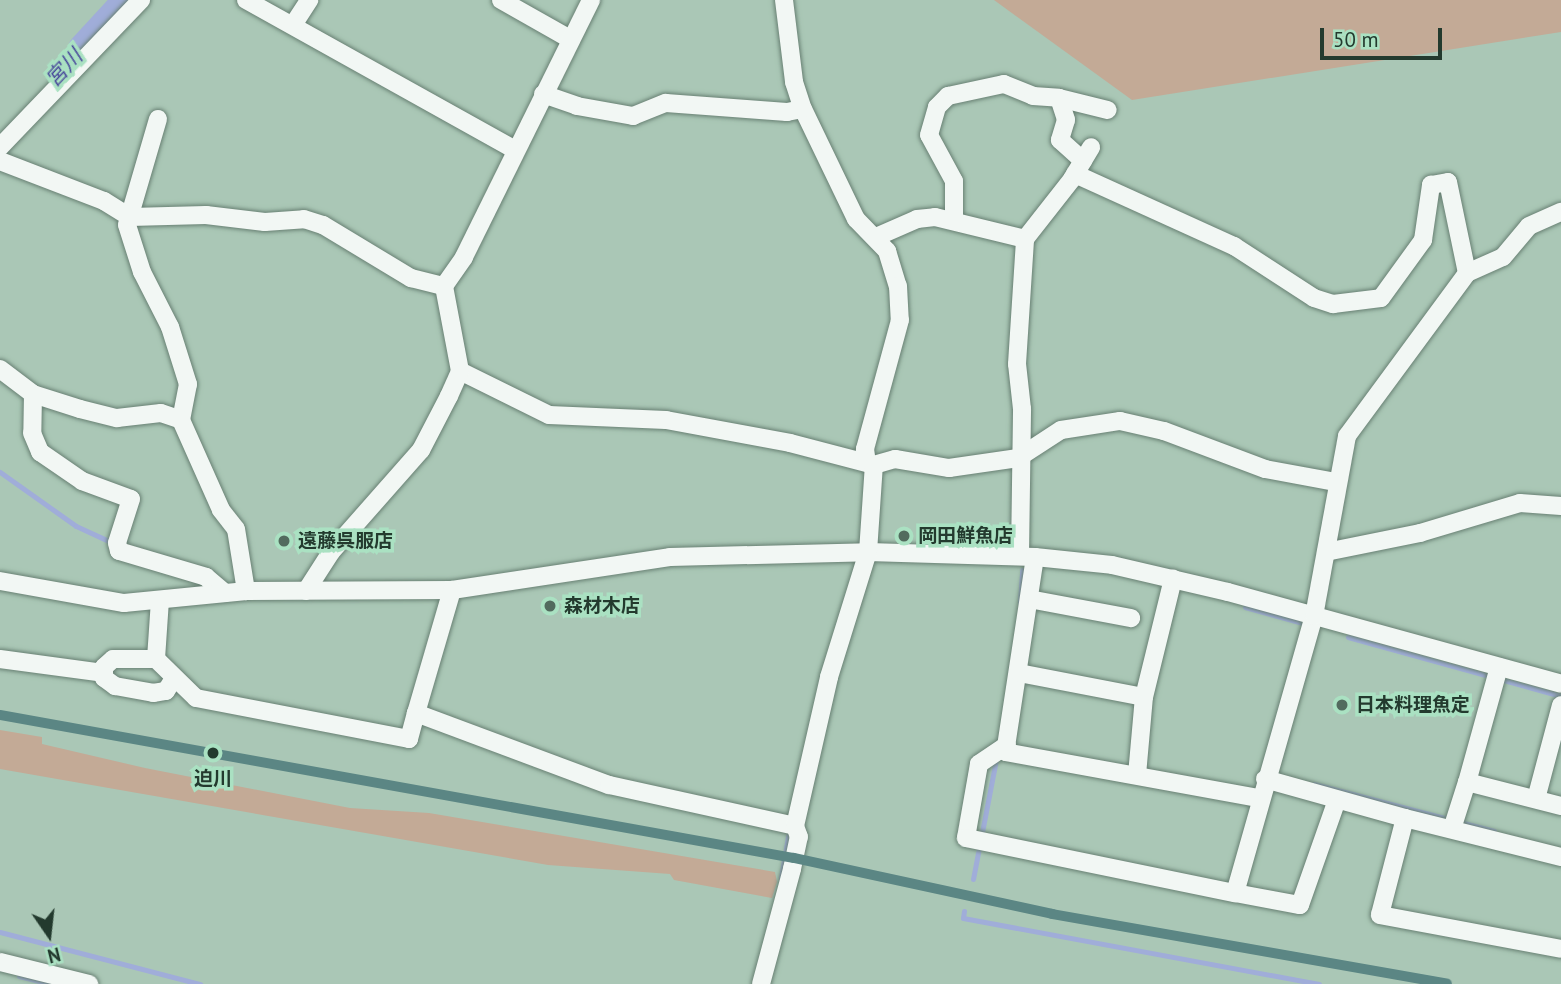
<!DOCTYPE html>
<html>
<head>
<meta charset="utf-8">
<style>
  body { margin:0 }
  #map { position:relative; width:1561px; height:984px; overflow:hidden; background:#aac7b6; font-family:"PT Sans","Noto Sans JP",sans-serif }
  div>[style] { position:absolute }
  .green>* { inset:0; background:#c3aa96 }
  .stream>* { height:5px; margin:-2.5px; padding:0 2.5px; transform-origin:2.5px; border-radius:2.5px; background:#a0add9 }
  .river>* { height:30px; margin:-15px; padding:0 15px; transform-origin:15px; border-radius:15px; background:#a0add9 }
  .roads { filter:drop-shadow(0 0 2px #688073) drop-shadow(0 0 2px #688073) }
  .minor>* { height:18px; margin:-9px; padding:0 9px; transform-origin:9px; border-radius:9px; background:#f2f7f4 }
  .rail-1>* { height:10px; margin:-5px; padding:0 5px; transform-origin:5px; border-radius:5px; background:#5b8684 }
  .dots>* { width:19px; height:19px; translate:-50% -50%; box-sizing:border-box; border:4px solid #aae1c2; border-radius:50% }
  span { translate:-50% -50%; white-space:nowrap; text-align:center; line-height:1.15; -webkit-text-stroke:7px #aae1c2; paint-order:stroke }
  .poi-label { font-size:19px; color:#233a2e; font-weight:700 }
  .left { translate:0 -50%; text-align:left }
  .stop-label { font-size:19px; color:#233a2e; font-weight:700 }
  .water-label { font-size:21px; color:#48489a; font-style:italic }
  .north { position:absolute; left:14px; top:900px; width:70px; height:70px; -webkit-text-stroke:5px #aae1c2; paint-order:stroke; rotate:166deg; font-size:19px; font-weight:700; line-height:28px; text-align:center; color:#233a2e }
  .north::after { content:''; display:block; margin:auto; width:24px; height:32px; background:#233a2e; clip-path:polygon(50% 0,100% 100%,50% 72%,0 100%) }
  .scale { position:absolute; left:1320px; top:28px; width:122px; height:32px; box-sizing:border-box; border:4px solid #233a2e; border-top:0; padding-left:9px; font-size:21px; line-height:24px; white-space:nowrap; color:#233a2e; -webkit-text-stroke:5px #aae1c2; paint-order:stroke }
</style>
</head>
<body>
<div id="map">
  <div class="green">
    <i style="clip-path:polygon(994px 0,1561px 0,1561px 32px,1132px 100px)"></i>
    <i style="clip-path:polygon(0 730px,42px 737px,42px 744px,145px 768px,350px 808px,429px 813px,775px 872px,777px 882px,772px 898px,674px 880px,670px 874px,548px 865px,0 769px)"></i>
  </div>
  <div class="stream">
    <i style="left:0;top:472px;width:93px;rotate:35.4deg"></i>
    <i style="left:76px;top:526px;width:41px;rotate:24.7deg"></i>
    <i style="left:1020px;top:602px;width:32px;rotate:-86deg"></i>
    <i style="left:1245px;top:607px;width:59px;rotate:15.7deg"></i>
    <i style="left:1348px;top:637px;width:221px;rotate:15.5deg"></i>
    <i style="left:1314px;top:784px;width:186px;rotate:14.6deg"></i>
    <i style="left:781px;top:878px;width:43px;rotate:-80.5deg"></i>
    <i style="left:973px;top:879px;width:121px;rotate:-79.1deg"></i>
    <i style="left:964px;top:911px;width:7px;rotate:98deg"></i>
    <i style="left:963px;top:918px;width:362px;rotate:10.5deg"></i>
    <i style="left:0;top:932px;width:207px;rotate:14.6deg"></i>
    <i style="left:19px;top:976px;width:32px;rotate:14deg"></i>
  </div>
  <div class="river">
    <i style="left:83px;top:49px;width:67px;rotate:-47.4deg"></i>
  </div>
  <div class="roads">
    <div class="minor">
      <i style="left:246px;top:0;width:309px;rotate:29.1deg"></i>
      <i style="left:501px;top:0;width:79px;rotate:29.5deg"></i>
      <i style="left:784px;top:0;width:83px;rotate:83deg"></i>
      <i style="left:794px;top:82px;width:28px;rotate:72deg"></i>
      <i style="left:803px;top:109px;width:122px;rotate:64.3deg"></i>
      <i style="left:856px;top:219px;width:45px;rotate:45.9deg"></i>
      <i style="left:887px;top:251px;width:37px;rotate:73deg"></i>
      <i style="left:898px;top:286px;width:34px;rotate:87deg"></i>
      <i style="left:900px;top:320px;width:134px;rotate:105.2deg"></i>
      <i style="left:865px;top:449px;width:14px;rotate:82deg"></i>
      <i style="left:293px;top:25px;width:30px;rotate:-57deg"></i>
      <i style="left:543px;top:94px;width:36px;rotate:19deg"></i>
      <i style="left:577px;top:106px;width:57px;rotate:10.1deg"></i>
      <i style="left:633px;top:116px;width:35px;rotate:-22deg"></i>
      <i style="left:666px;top:103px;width:121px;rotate:4.3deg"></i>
      <i style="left:787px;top:112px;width:16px;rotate:-11deg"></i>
      <i style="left:1059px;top:98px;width:50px;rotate:13.8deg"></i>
      <i style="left:158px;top:119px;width:110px;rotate:106.3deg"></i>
      <i style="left:127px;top:225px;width:49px;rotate:72.3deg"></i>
      <i style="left:142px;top:272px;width:62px;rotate:63deg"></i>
      <i style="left:170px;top:327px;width:60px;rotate:72.5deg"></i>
      <i style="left:188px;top:384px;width:37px;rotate:101deg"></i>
      <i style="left:181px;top:420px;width:98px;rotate:66deg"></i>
      <i style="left:221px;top:510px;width:24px;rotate:52deg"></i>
      <i style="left:236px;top:529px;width:63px;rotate:80.8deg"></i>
      <i style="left:0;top:147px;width:204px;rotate:-46.2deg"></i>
      <i style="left:0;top:161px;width:111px;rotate:21deg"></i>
      <i style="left:104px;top:201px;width:31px;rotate:32deg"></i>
      <i style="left:130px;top:217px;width:76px;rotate:-1.5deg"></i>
      <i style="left:206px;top:215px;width:59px;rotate:6.8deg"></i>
      <i style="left:265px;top:222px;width:39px;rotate:-4deg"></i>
      <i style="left:304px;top:219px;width:20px;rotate:18deg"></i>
      <i style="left:323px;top:225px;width:103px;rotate:31.1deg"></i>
      <i style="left:411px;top:278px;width:34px;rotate:14deg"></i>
      <i style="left:1075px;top:174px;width:175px;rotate:24.4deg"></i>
      <i style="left:1234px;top:246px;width:95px;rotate:33deg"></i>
      <i style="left:1314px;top:298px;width:20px;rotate:18deg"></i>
      <i style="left:1333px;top:304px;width:48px;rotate:-7.1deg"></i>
      <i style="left:1381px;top:298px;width:72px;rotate:-54.1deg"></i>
      <i style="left:1423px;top:240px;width:56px;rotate:-81.7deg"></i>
      <i style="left:1431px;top:185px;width:17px;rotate:-10deg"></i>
      <i style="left:1448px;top:182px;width:93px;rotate:78.2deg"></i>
      <i style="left:954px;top:221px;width:40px;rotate:-90deg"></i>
      <i style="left:954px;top:181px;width:52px;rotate:-118.5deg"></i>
      <i style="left:929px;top:135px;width:29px;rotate:-74deg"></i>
      <i style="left:937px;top:107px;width:16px;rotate:-45deg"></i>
      <i style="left:948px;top:96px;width:57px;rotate:-12.1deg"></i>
      <i style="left:1004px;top:84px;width:31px;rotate:22deg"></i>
      <i style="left:1033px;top:96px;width:26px;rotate:4deg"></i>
      <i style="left:1059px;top:98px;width:23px;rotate:72deg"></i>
      <i style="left:1066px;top:120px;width:21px;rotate:107deg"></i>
      <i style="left:1060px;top:140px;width:31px;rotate:42deg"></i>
      <i style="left:876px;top:237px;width:45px;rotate:-23.7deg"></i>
      <i style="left:917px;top:219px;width:18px;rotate:-6deg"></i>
      <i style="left:935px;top:217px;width:93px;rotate:13.7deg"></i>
      <i style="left:0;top:369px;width:41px;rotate:37.1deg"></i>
      <i style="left:33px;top:394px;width:49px;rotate:17.7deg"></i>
      <i style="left:80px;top:409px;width:38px;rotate:14deg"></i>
      <i style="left:117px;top:418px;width:44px;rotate:-6.5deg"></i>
      <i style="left:161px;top:413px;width:21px;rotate:19deg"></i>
      <i style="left:460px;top:371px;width:99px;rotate:26.3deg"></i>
      <i style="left:549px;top:415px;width:117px;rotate:2.4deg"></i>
      <i style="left:666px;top:420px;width:126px;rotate:10.5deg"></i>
      <i style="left:790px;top:443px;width:87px;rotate:14.7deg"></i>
      <i style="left:874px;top:465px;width:22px;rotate:-16deg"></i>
      <i style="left:895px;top:459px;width:55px;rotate:9.5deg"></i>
      <i style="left:949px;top:468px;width:70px;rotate:-8.2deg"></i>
      <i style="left:1018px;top:458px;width:51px;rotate:-33.1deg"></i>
      <i style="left:1061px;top:430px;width:60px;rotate:-8.7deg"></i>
      <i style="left:1120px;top:421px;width:45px;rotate:12.8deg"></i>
      <i style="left:1164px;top:431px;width:108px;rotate:20.6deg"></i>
      <i style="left:1265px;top:469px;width:71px;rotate:10.5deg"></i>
      <i style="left:33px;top:394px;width:39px;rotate:91deg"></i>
      <i style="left:32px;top:433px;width:21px;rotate:67deg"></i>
      <i style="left:40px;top:452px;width:51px;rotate:34.6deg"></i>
      <i style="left:82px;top:481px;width:52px;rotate:20.2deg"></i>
      <i style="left:131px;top:499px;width:46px;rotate:107.7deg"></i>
      <i style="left:117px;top:543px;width:8px;rotate:76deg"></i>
      <i style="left:119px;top:551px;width:91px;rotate:16.6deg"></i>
      <i style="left:206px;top:577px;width:25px;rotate:40deg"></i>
      <i style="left:1326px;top:552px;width:96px;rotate:-11.4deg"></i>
      <i style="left:1420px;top:533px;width:104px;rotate:-16.7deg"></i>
      <i style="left:1520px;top:503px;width:41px;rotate:4.2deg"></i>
      <i style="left:1020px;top:556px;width:147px;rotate:-89.2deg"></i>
      <i style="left:1022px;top:409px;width:45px;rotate:-96.3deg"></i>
      <i style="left:1017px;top:364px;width:125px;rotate:-86.3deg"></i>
      <i style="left:1025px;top:239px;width:76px;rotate:-51.9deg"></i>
      <i style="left:1072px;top:179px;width:37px;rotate:-59deg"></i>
      <i style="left:1035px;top:557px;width:197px;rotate:98.7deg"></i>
      <i style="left:1005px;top:752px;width:258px;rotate:10.3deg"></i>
      <i style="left:0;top:581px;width:126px;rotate:10.1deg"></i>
      <i style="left:124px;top:603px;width:123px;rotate:-5.6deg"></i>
      <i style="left:246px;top:591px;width:206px;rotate:-0.3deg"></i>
      <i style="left:452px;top:590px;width:220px;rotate:-8.6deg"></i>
      <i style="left:670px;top:557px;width:198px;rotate:-1.4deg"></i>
      <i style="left:868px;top:552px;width:167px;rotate:1.7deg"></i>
      <i style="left:1035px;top:557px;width:77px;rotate:5.9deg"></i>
      <i style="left:1112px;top:565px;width:119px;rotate:13.1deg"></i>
      <i style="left:1228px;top:592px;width:345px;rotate:15.4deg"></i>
      <i style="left:452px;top:590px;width:128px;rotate:106.3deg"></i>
      <i style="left:416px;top:713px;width:206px;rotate:20.5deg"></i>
      <i style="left:609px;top:785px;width:190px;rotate:12.4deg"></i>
      <i style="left:306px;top:591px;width:46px;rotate:-57.3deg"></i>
      <i style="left:331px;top:552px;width:136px;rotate:-48.6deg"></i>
      <i style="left:421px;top:450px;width:61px;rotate:-62.6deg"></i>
      <i style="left:449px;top:396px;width:27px;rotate:-66deg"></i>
      <i style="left:460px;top:371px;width:86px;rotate:-100.7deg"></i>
      <i style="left:444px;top:286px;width:35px;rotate:-55deg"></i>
      <i style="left:464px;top:257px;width:287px;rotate:-63.7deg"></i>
      <i style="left:1029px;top:599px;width:104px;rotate:10.6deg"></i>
      <i style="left:160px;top:600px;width:59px;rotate:93.9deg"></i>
      <i style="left:156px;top:659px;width:56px;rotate:44.3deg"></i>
      <i style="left:196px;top:698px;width:217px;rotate:10.9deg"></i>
      <i style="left:409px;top:739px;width:27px;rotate:-75deg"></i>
      <i style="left:0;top:659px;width:104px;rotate:7.7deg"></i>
      <i style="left:156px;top:659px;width:43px;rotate:180deg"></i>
      <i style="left:113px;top:659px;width:12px;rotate:138deg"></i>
      <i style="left:104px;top:667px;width:11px;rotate:90deg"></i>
      <i style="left:104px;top:678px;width:14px;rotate:36deg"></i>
      <i style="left:115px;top:686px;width:39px;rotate:10deg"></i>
      <i style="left:153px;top:693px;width:13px;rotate:-9deg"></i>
      <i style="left:166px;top:691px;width:15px;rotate:-58deg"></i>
      <i style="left:1499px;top:667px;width:119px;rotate:105.5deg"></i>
      <i style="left:1467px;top:782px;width:97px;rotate:14.3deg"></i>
      <i style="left:1019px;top:673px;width:127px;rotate:10.9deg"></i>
      <i style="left:1007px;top:745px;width:34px;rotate:146deg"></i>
      <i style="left:979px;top:764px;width:75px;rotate:100deg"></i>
      <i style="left:966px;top:838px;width:275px;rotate:11.6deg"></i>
      <i style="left:1235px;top:893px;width:288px;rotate:-74.1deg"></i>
      <i style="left:1314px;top:616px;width:183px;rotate:-79.6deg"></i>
      <i style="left:1347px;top:436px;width:202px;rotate:-53.6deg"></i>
      <i style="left:1467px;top:273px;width:39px;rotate:-24deg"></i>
      <i style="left:1503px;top:257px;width:40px;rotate:-50deg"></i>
      <i style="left:1529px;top:226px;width:35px;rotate:-24deg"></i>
      <i style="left:1137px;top:775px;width:78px;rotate:-84.9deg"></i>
      <i style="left:1144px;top:697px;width:122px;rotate:-76.2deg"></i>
      <i style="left:1265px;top:779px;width:145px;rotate:15.6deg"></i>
      <i style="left:1536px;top:799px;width:97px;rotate:-75.1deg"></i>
      <i style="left:1452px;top:829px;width:49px;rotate:-72.3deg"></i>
      <i style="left:1561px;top:857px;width:161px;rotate:-166deg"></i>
      <i style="left:1405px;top:818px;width:100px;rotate:104.5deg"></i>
      <i style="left:1380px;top:915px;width:184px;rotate:10.6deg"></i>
      <i style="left:1235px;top:893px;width:66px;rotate:10.5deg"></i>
      <i style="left:1300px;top:905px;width:111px;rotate:-70.6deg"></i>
      <i style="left:0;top:962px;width:92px;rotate:13.9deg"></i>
      <i style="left:761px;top:984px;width:119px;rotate:-74.9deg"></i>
      <i style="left:792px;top:869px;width:33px;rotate:-78deg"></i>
      <i style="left:799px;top:837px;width:12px;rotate:-110deg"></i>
      <i style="left:795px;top:826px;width:153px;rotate:-77.1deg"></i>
      <i style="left:829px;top:677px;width:131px;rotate:-72.7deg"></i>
      <i style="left:868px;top:552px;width:87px;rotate:-86.1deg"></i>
    </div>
  </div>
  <div class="rail-1">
    <i style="left:0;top:715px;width:807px;rotate:10.21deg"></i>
    <i style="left:794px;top:858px;width:264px;rotate:12.2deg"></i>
    <i style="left:1052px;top:914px;width:401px;rotate:10deg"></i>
  </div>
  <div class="dots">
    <i style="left:904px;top:536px;background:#526b5e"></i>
    <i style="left:284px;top:541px;background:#526b5e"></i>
    <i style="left:550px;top:606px;background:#526b5e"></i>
    <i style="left:1342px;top:705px;background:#526b5e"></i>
    <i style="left:213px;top:753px;background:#233a2e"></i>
  </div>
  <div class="poi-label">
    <span class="left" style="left:918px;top:536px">岡田鮮魚店</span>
    <span class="left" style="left:298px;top:541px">遠藤呉服店</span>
    <span class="left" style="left:564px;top:606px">森材木店</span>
    <span class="left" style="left:1356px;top:705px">日本料理魚定</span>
  </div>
  <div class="stop-label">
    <span style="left:213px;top:779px">迫川</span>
  </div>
  <div class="water-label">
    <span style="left:64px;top:68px;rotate:-47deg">宮川</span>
  </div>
  <div class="north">N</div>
  <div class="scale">50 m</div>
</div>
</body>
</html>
